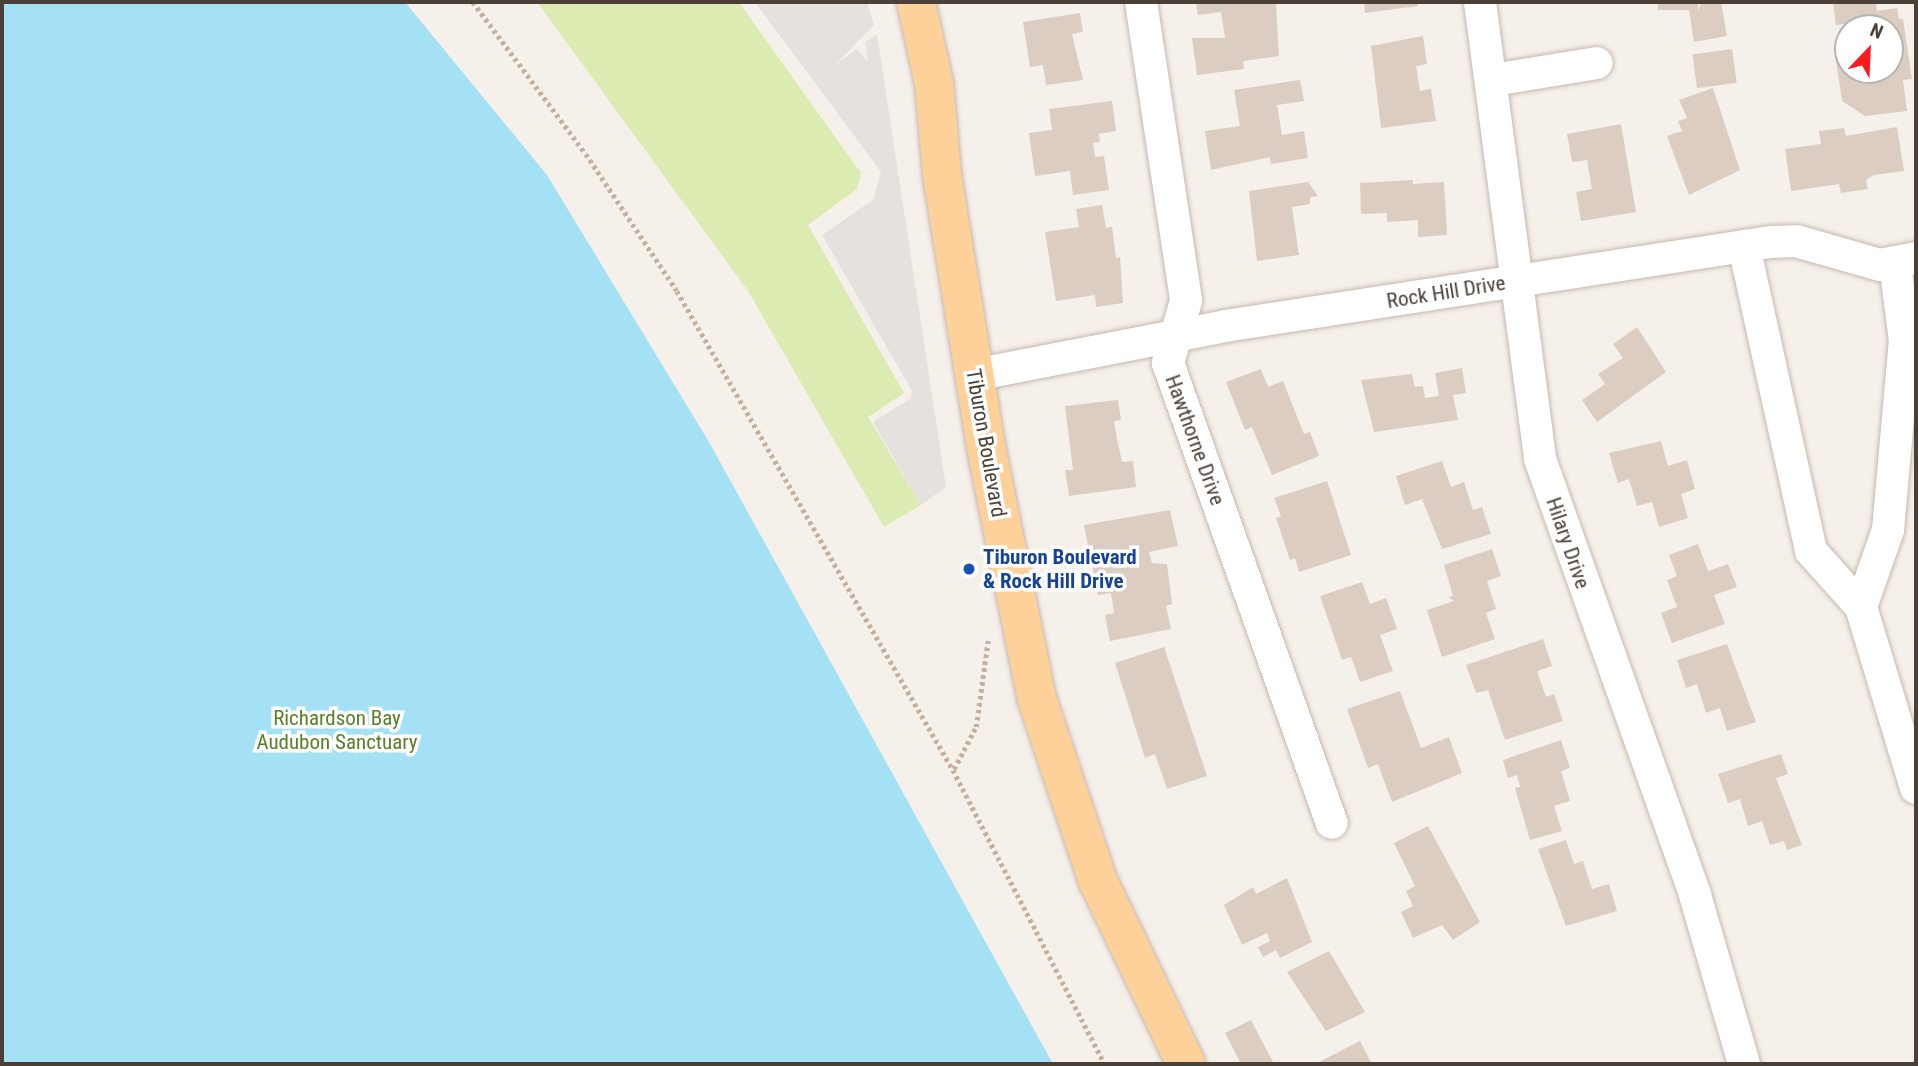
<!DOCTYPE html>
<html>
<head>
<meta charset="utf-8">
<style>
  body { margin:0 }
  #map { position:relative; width:1918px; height:1066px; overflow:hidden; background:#f6f0ea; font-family:"Roboto Condensed",sans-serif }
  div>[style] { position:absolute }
  .green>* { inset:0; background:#dbebb2 }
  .parking>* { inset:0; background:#e4e1df }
  .water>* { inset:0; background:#a5e1f4 }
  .building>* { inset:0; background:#dbcdc2; transform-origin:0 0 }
  .path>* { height:4.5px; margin-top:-2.25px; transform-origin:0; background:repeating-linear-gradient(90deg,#c4b09d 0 3.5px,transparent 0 7px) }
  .roads { filter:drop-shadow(0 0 2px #c5b9af) drop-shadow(0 0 2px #c5b9af) }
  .minor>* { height:32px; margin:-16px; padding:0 16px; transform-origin:16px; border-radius:16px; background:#fff }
  .major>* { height:38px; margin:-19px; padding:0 19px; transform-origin:19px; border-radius:19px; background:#ffd19a }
  .dots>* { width:19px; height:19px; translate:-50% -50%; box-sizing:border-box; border:4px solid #fff; border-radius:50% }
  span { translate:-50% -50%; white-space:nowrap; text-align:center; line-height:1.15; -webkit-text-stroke:7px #fff; paint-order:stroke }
  .street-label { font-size:21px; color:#4a4038 }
  .transit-label { font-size:21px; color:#164399; font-weight:700 }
  .left { translate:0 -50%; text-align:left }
  .park-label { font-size:21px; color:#588027 }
  .frame { position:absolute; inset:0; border:4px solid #4a4038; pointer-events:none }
  .north { position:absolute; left:1834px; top:14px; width:70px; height:70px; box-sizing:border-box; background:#fff; border:2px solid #b7b3af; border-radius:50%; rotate:23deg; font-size:19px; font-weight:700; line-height:28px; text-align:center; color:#4a4038 }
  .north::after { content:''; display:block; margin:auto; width:24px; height:32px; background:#ff181d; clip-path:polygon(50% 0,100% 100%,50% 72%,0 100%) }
</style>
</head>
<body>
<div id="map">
  <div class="green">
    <i style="clip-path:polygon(537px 2px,739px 2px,861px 173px,857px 189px,808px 225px,904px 393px,868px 417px,921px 505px,884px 527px,748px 291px)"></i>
  </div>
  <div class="parking">
    <i style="clip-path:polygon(755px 2px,867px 2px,874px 25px,835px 65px,857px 49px,868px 62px,865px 42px,877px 34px,946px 487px,921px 505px,873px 422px,911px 398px,912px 391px,822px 235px,873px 200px,881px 172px)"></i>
  </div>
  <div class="water">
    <i style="clip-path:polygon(2px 2px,405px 2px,547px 175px,709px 442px,1053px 1064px,2px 1064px)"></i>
  </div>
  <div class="building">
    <i style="clip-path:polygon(1196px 2px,1276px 2px,1279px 56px,1243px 61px,1244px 69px,1197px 75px,1192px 38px,1225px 38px,1221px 12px,1198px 15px)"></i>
    <i style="clip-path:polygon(1364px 2px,1417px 2px,1418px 6px,1365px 13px)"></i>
    <i style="clip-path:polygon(1658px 2px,1698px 2px,1698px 11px,1701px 2px,1721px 2px,1727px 36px,1694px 42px,1689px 10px,1658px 10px)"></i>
    <i style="clip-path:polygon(1876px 2px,1877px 11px,1897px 8px,1899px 19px,1903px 19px,1912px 79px,1903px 80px,1907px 111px,1865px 116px,1842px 101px,1835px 54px,1840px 53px,1838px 40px,1848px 39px,1848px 70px,1890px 70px,1890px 28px,1864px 28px,1863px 22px,1836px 25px,1833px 3px)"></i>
    <i style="clip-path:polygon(1080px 13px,1083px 32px,1072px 34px,1083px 80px,1046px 85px,1043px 65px,1030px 67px,1023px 22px)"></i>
    <i style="clip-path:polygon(1423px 36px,1427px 64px,1416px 66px,1420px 91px,1431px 89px,1436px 121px,1381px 128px,1371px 46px)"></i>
    <i style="left:1732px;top:49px;width:34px;height:40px;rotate:82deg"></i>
    <i style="clip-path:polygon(1300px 80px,1304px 101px,1277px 105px,1282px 135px,1304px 131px,1308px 158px,1271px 164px,1270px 157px,1211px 170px,1205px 131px,1240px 126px,1234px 90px)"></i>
    <i style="clip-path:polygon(1713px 88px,1740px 170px,1689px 195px,1667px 136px,1682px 131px,1678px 121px,1687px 118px,1679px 100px)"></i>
    <i style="clip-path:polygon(1112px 101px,1116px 131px,1099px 134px,1100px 142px,1093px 143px,1095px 157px,1104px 156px,1109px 190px,1073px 195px,1070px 171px,1035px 176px,1029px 133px,1052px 130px,1049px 109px)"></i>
    <i style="clip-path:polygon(1621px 124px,1636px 212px,1581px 221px,1576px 192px,1592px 189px,1587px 160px,1572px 162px,1567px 134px)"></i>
    <i style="clip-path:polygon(1897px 127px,1904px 171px,1874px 175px,1866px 180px,1868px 189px,1841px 193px,1839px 184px,1791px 191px,1785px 149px,1821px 144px,1819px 131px,1844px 128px,1846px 136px)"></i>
    <i style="clip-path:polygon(1413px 180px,1413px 184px,1444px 182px,1447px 235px,1418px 237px,1418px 220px,1387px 222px,1387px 213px,1361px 214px,1360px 183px)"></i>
    <i style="clip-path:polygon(1308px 182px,1318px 196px,1310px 197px,1310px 204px,1292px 207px,1299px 255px,1257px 261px,1249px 191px)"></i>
    <i style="clip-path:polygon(1102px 205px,1106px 228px,1112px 227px,1116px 258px,1120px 257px,1123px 303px,1096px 307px,1095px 295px,1056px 301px,1045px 232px,1079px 227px,1076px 209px)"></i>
    <i style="clip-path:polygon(1637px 327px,1666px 372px,1597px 422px,1582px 400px,1605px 384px,1598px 374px,1623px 358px,1613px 344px)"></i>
    <i style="clip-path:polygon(1462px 368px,1466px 393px,1453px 395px,1458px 420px,1374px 432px,1361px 380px,1412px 374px,1415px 387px,1423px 386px,1425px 398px,1439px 396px,1435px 373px)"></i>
    <i style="clip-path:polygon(1261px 369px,1268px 387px,1283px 381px,1304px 434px,1310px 432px,1319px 456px,1272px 475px,1252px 427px,1245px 430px,1226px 382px)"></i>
    <i style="clip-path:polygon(1118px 400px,1121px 420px,1114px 421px,1116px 434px,1122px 462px,1133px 461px,1136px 487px,1069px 496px,1065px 470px,1073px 470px,1065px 406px)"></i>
    <i style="clip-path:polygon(1661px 441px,1668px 466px,1687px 460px,1695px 489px,1681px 494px,1688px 518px,1659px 527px,1652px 502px,1637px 506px,1629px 479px,1618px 483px,1609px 453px)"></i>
    <i style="clip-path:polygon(1442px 461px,1451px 487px,1464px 482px,1473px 510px,1482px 507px,1491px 534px,1442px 549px,1422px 499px,1405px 505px,1396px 476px)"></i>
    <i style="clip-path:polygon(1327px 481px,1351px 555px,1299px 572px,1295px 558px,1290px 560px,1276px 518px,1281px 516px,1274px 498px)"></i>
    <i style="clip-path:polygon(1170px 510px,1178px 546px,1149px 552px,1152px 563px,1167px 564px,1172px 604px,1166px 606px,1171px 629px,1110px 641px,1105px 615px,1114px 613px,1111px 593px,1098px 595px,1084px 525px)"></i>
    <i style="clip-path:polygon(1698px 544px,1708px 571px,1728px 564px,1737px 587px,1714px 595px,1725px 624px,1672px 643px,1661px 613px,1677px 607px,1667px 580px,1677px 576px,1669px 555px)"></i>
    <i style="clip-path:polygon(1492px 549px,1501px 576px,1487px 581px,1496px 609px,1486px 613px,1495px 639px,1442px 657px,1427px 610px,1454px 601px,1448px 597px,1453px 596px,1444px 565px)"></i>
    <i style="clip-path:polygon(1362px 582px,1370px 604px,1386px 598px,1397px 629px,1380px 635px,1393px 671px,1360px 682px,1351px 657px,1342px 660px,1320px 596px)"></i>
    <i style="clip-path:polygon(1543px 639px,1552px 666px,1537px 671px,1546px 697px,1554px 694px,1563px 721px,1505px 740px,1488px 690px,1476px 693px,1466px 665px)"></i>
    <i style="clip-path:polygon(1727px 644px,1756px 722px,1727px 731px,1720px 708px,1706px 713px,1697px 684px,1686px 688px,1677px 660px)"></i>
    <i style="clip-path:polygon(1164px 647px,1207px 776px,1167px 789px,1155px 754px,1145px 758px,1115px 663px)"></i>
    <i style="clip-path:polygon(1400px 691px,1421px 748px,1449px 737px,1462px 773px,1392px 802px,1378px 764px,1368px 768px,1347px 709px)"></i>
    <i style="clip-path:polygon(1561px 740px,1570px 768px,1561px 771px,1570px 801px,1554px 806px,1562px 831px,1530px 840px,1515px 788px,1520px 787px,1517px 775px,1508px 778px,1503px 760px)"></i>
    <i style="clip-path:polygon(1781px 754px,1788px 774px,1776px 778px,1802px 845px,1787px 850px,1784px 841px,1770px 845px,1762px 821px,1748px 826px,1740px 799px,1728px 803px,1718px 774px)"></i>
    <i style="clip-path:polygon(1428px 826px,1480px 922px,1453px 940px,1442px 925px,1413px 938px,1401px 912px,1413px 906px,1406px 891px,1415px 886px,1394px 843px)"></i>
    <i style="clip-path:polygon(1566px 840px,1574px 864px,1583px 861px,1592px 889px,1609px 884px,1617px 911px,1566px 926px,1538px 849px)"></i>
    <i style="clip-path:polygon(1287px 878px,1312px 942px,1280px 958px,1276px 950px,1263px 957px,1258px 947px,1270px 941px,1267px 933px,1242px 945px,1224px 905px,1253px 887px,1256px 894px)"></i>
    <i style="clip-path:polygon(1329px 951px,1365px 1012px,1326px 1031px,1287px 972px)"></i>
    <i style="clip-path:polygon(1251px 1020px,1274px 1064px,1241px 1064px,1225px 1033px)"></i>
    <i style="clip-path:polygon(1360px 1041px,1372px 1064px,1315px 1064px)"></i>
  </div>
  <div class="path">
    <i style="left:473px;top:2px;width:189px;rotate:53.4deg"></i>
    <i style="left:586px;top:154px;width:164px;rotate:56.4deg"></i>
    <i style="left:677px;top:291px;width:553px;rotate:60.05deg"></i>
    <i style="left:953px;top:770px;width:331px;rotate:62.7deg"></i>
    <i style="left:954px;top:769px;width:47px;rotate:-62.4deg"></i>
    <i style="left:976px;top:727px;width:87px;rotate:-82.1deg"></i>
  </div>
  <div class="roads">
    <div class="minor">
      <i style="left:1141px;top:2px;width:302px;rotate:81.4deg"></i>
      <i style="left:1186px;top:301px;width:65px;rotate:106.2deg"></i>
      <i style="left:1168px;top:363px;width:488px;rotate:70.4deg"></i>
      <i style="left:1480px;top:2px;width:461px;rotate:82.5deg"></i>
      <i style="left:1540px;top:459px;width:463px;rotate:70.4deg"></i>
      <i style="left:1695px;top:895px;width:176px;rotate:73.8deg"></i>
      <i style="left:1493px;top:80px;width:105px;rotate:-9.3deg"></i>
      <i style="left:1744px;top:246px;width:312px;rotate:77.6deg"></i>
      <i style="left:1811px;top:551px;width:75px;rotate:48.2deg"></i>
      <i style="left:1861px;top:607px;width:189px;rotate:73.1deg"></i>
      <i style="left:974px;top:375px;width:256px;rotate:-11deg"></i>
      <i style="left:1225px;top:326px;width:552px;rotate:-8.75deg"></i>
      <i style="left:1771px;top:242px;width:25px;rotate:-2deg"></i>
      <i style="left:1796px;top:241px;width:87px;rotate:15.9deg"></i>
      <i style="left:1880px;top:265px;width:37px;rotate:-11deg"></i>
      <i style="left:1861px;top:607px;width:82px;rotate:-70.7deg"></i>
      <i style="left:1888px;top:530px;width:190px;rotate:-84.9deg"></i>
      <i style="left:1905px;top:341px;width:78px;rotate:-97.4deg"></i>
    </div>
    <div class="major">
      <i style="left:916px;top:2px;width:83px;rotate:77.5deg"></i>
      <i style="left:934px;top:83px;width:92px;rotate:85deg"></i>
      <i style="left:942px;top:175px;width:276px;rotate:80.8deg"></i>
      <i style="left:986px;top:447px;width:257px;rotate:78.6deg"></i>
      <i style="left:1037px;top:699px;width:192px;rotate:71.5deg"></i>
      <i style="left:1098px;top:881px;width:203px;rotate:64.3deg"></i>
    </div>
  </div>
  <div class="dots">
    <i style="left:969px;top:569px;background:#1a4fb4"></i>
  </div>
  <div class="street-label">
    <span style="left:1446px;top:292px;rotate:-9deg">Rock Hill Drive</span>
    <span style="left:1195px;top:440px;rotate:70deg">Hawthorne Drive</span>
    <span style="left:986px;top:443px;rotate:80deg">Tiburon Boulevard</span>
    <span style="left:1568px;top:543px;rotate:71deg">Hilary Drive</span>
  </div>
  <div class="transit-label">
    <span class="left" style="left:983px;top:569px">Tiburon Boulevard<br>&amp; Rock Hill Drive</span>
  </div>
  <div class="park-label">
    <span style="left:337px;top:730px">Richardson Bay<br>Audubon Sanctuary</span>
  </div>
  <div class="frame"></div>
  <div class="north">N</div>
</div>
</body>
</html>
